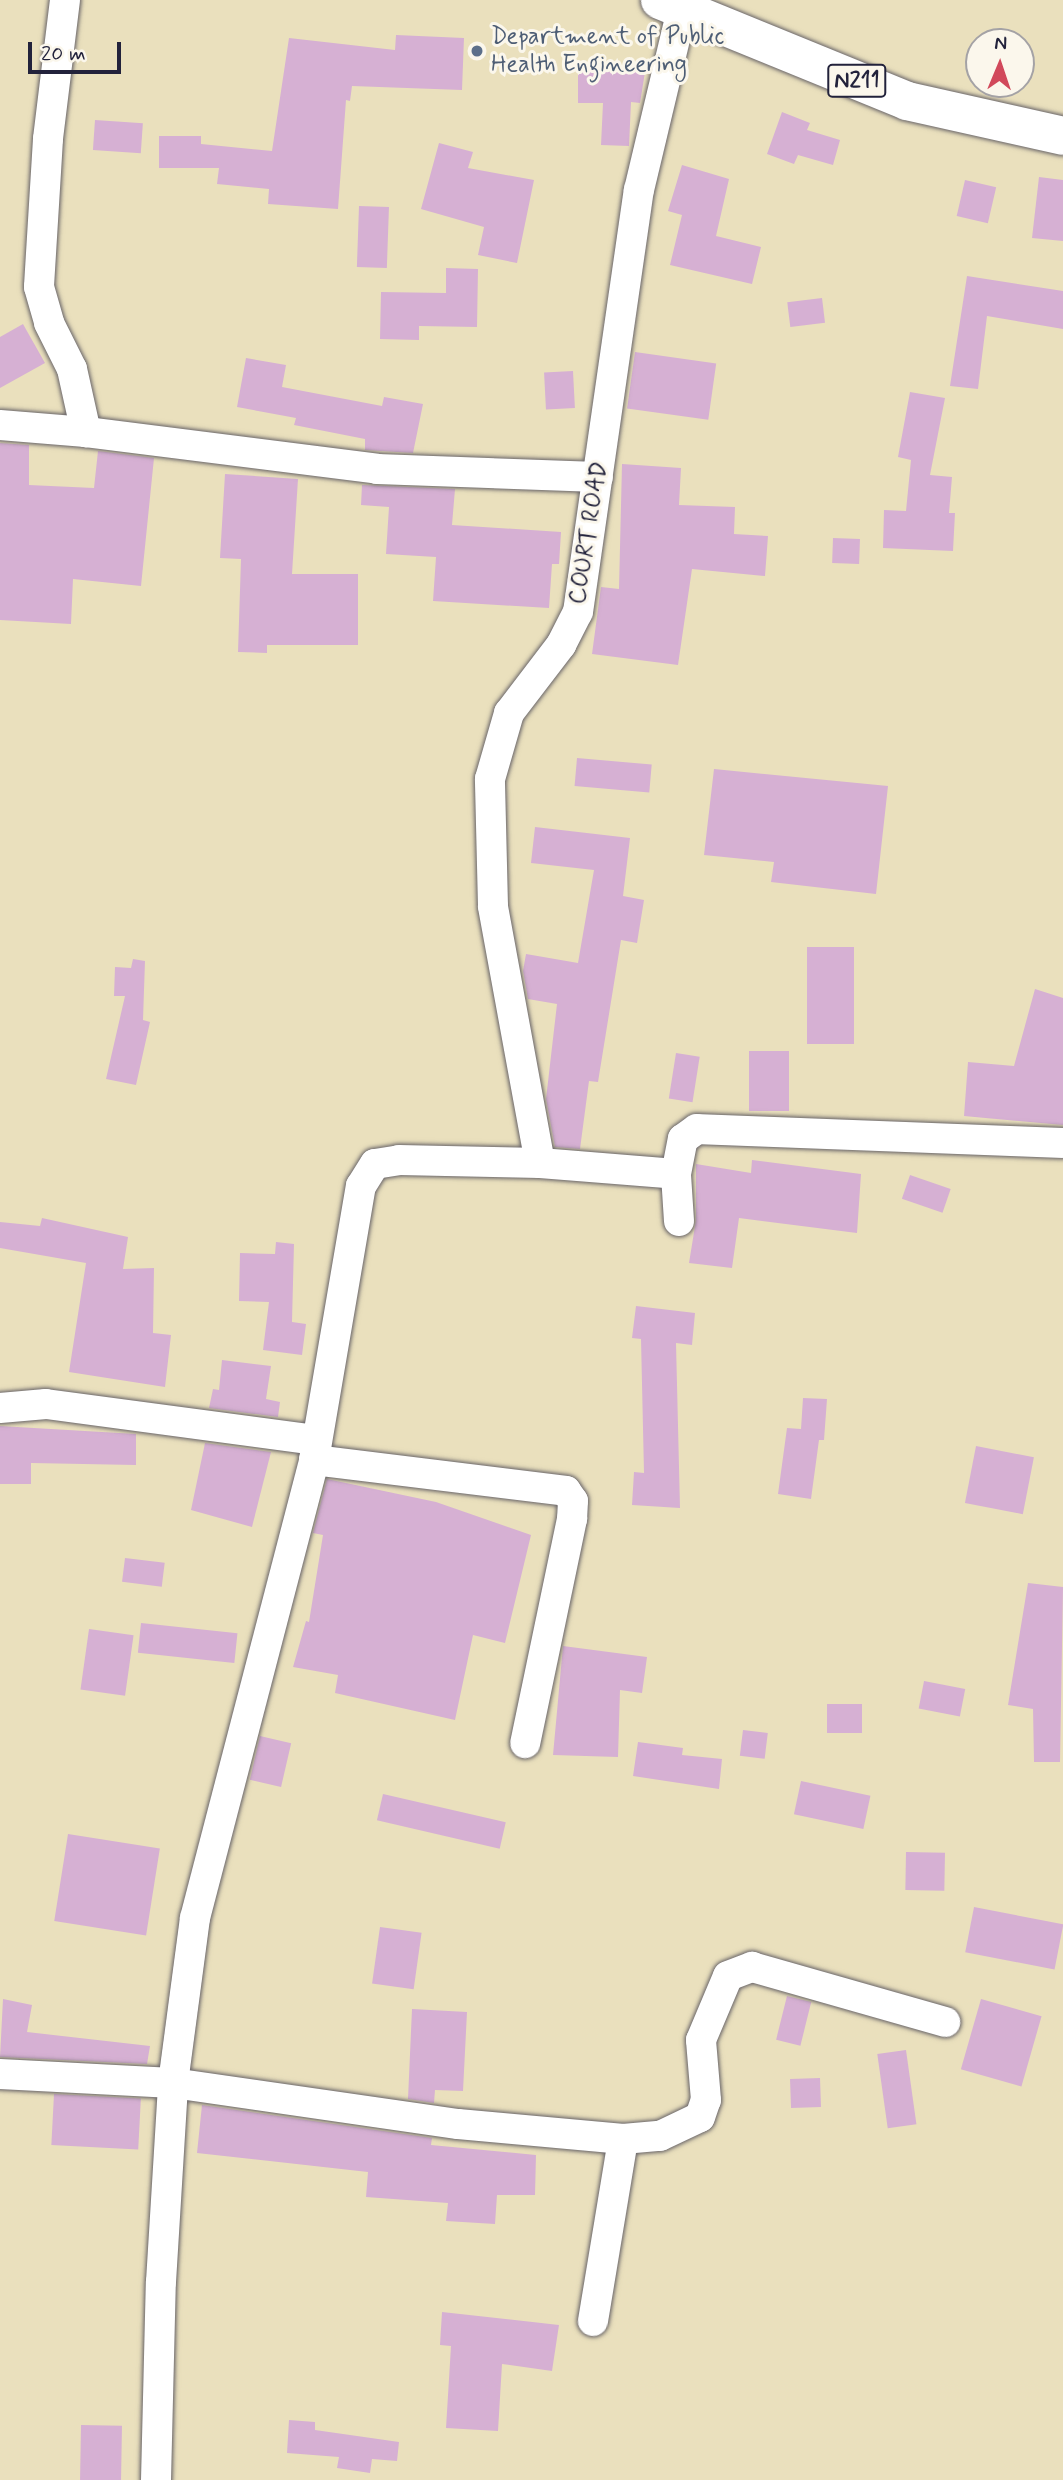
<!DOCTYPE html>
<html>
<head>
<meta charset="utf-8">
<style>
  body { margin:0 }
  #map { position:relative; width:1063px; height:2480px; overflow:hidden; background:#eae0bd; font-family:Mynerve,sans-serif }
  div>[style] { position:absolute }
  .building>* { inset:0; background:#d6b0d3; transform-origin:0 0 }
  .roads { filter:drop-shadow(0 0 2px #686468) drop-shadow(0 0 2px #686468) }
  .minor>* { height:30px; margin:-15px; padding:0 15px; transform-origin:15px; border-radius:15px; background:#fff }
  .trunk>* { height:38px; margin:-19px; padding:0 19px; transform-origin:19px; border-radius:19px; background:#fff }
  .dots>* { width:19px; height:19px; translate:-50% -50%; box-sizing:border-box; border:4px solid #fbf7ec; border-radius:50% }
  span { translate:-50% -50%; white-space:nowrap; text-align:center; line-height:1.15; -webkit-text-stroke:6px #fbf7ec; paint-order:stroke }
  .shield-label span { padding:2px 5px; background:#fbf7ec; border:2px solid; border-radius:5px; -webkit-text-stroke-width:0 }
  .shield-label { font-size:23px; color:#22223b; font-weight:700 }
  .service-label { font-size:24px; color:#4e5e75 }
  .left { translate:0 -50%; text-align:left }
  .street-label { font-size:24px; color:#22223b }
  .north { position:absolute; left:965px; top:28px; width:70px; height:70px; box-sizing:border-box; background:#fbf7ec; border:2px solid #a4a2a5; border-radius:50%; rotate:2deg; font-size:19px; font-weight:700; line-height:28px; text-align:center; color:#22223b }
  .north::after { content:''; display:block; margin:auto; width:24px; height:32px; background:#d1495b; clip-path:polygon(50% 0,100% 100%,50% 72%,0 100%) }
  .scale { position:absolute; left:28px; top:42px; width:93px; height:32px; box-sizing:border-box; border:4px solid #22223b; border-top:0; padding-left:9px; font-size:21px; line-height:24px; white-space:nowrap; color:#22223b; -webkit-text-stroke:5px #fbf7ec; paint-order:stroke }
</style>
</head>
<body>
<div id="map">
  <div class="building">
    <i style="clip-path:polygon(396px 35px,464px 38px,462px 90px,352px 86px,350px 101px,346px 100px,338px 209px,268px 204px,269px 189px,217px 184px,219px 168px,159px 168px,159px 136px,201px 136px,201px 144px,272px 151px,289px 38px,395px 50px)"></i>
    <i style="clip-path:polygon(617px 67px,645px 72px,640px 103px,631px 102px,629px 146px,601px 145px,603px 103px,578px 103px,578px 71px,617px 71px)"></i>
    <i style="clip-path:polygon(782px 112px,810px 123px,807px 130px,840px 140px,833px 165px,798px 155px,794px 164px,767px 154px)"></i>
    <i style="left:95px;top:120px;width:48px;height:30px;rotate:4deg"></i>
    <i style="clip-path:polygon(439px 143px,473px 152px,468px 168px,534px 180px,517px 263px,478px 255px,484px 227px,421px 209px)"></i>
    <i style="clip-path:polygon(682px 165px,729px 179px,716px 236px,761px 247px,752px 284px,670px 265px,682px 215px,668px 211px)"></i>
    <i style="clip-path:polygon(1039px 177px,1063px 180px,1063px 241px,1032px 238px)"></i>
    <i style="left:965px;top:180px;width:32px;height:37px;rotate:13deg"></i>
    <i style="left:359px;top:206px;width:30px;height:61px;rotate:2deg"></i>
    <i style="clip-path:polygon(446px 268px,478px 269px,477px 327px,419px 326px,419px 340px,380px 339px,381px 292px,446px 293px)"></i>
    <i style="clip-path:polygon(967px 276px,1063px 291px,1063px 329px,987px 316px,978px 389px,950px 386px)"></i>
    <i style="left:822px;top:298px;width:25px;height:35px;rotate:83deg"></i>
    <i style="clip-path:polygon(23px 324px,45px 363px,0 388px,0 337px)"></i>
    <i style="left:635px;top:352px;width:82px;height:57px;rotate:8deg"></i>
    <i style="clip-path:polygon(246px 358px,286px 365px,282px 387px,382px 406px,384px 397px,423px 404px,413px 453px,365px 450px,365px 439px,294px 425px,296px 418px,237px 407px)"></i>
    <i style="left:573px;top:371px;width:37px;height:29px;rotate:87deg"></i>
    <i style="clip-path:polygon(910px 392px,945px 398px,930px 475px,952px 477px,949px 513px,955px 513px,953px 551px,883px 548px,884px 510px,906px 511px,911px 460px,898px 457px)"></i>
    <i style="clip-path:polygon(0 443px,29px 445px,29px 485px,94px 488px,98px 451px,154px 458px,141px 586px,73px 579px,71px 624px,0 620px)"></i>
    <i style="clip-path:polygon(622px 464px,681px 468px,679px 505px,735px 507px,734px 534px,768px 536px,765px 576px,692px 569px,678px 665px,592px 654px,601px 587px,619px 589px)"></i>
    <i style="clip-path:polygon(225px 474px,298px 479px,292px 574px,358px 574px,358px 645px,267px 645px,267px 653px,238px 652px,241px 559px,220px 558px)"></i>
    <i style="clip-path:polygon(362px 485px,455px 489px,452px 525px,561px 532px,559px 564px,552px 564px,549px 608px,433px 601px,436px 557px,386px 554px,389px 507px,361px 505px)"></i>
    <i style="left:833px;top:538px;width:27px;height:25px;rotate:2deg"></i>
    <i style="left:577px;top:758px;width:75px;height:28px;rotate:5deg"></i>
    <i style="clip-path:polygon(714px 769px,888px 786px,876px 894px,771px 882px,774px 862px,704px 855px)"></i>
    <i style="clip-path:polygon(535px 827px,630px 838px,623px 896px,644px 900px,637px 943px,621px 940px,598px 1082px,589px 1081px,580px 1149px,555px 1147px,546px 1099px,557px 1004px,528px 999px,523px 971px,526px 954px,578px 963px,594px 870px,531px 863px)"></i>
    <i style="left:807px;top:947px;width:47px;height:97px"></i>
    <i style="clip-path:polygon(133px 959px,145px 961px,143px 1020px,150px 1022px,136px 1085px,106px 1079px,125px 996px,114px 996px,115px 967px,131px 968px)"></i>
    <i style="clip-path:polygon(1035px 989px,1063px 998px,1063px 1125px,964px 1116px,968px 1062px,1014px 1066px)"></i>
    <i style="left:749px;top:1051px;width:40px;height:60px"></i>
    <i style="left:676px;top:1053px;width:24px;height:46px;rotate:9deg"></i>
    <i style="clip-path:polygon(752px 1160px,861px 1174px,857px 1233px,739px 1218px,732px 1268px,689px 1263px,696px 1220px,696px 1164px,751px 1173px)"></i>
    <i style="left:910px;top:1175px;width:43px;height:25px;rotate:19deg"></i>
    <i style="clip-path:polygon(42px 1218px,128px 1237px,123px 1269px,154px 1268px,153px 1333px,171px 1335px,165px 1387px,69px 1372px,86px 1263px,0 1248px,0 1222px,40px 1226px)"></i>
    <i style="clip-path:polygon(276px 1242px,294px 1244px,292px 1322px,306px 1324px,302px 1355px,263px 1350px,269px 1302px,239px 1301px,240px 1253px,275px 1254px)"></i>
    <i style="clip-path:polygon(636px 1306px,695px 1313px,692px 1345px,676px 1343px,680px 1508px,632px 1505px,634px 1472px,644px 1473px,641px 1339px,632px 1338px)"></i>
    <i style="clip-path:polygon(222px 1360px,271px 1366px,266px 1399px,280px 1402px,278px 1417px,209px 1408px,213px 1389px,219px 1390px)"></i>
    <i style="clip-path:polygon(803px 1398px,827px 1399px,824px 1440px,819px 1440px,811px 1499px,778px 1494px,787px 1428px,801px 1429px)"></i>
    <i style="clip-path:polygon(0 1426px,136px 1434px,136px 1465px,31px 1463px,31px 1484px,0 1484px)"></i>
    <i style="clip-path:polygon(205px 1443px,271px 1452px,252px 1527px,191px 1510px)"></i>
    <i style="left:976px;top:1446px;width:59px;height:58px;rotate:11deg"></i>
    <i style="clip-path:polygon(327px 1479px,436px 1502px,531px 1535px,505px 1643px,473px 1635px,455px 1720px,335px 1693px,338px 1675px,293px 1667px,306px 1621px,309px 1622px,323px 1535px,313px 1533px)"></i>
    <i style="left:125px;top:1558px;width:40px;height:24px;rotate:7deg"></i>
    <i style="clip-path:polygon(1028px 1583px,1063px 1587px,1060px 1762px,1034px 1762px,1033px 1709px,1008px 1705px)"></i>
    <i style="left:141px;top:1623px;width:97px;height:30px;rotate:6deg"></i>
    <i style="left:89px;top:1629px;width:45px;height:61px;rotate:8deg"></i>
    <i style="clip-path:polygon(563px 1646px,647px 1657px,642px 1693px,620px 1690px,618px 1757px,553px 1755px)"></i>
    <i style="left:924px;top:1681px;width:42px;height:28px;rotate:11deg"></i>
    <i style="left:827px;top:1704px;width:35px;height:29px"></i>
    <i style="left:743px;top:1730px;width:25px;height:26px;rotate:7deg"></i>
    <i style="left:260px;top:1736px;width:32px;height:45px;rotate:13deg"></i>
    <i style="clip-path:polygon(638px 1742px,683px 1748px,682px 1755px,722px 1759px,719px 1789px,633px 1776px)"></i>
    <i style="left:801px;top:1781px;width:71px;height:34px;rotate:12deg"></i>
    <i style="left:383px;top:1794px;width:126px;height:27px;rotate:13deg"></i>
    <i style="left:68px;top:1834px;width:93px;height:88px;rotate:9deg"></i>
    <i style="left:906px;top:1852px;width:39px;height:38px;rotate:1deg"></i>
    <i style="left:974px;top:1907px;width:91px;height:46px;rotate:11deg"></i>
    <i style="left:380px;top:1927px;width:42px;height:57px;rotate:8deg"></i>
    <i style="left:787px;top:1996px;width:25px;height:45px;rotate:14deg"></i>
    <i style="clip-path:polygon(3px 1999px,32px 2005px,27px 2032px,150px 2046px,147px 2064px,0 2057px)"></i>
    <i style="left:981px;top:1999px;width:63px;height:73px;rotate:16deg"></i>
    <i style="clip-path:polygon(412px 2009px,467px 2012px,463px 2091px,435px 2090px,434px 2103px,408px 2099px)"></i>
    <i style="left:906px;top:2050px;width:75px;height:29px;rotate:82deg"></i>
    <i style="left:820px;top:2078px;width:29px;height:30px;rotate:88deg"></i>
    <i style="left:54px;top:2094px;width:87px;height:51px;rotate:3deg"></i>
    <i style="clip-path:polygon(202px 2105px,432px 2138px,431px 2145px,536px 2155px,535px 2195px,497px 2195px,495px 2224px,446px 2221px,448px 2203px,366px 2197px,368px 2172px,197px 2153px)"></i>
    <i style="clip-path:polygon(442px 2312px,559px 2325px,552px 2371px,502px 2364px,498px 2431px,446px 2428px,451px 2346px,440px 2345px)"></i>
    <i style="clip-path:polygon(289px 2420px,315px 2422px,315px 2430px,399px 2442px,397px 2461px,372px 2459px,370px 2473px,337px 2468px,339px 2457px,287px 2453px)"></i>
    <i style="left:81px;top:2425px;width:41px;height:55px;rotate:1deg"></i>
  </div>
  <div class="roads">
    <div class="minor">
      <i style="left:65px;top:0;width:140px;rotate:97deg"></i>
      <i style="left:48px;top:139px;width:148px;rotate:93.5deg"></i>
      <i style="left:39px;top:287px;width:37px;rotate:74deg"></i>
      <i style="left:49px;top:323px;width:51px;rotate:63.4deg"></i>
      <i style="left:72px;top:369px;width:65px;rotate:77.5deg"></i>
      <i style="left:86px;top:432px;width:293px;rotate:7.2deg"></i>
      <i style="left:377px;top:469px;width:221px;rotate:2.1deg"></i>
      <i style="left:0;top:425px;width:86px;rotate:4.7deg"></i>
      <i style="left:540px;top:1163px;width:261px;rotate:-100.4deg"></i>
      <i style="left:493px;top:906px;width:127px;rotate:-91.4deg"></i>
      <i style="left:490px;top:779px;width:69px;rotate:-73.9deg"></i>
      <i style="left:509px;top:713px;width:86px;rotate:-52.6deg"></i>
      <i style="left:561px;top:645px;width:37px;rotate:-63deg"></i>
      <i style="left:578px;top:612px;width:426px;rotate:-81.8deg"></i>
      <i style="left:639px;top:190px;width:186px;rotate:-76.6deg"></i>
      <i style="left:679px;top:1221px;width:47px;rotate:-93.7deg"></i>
      <i style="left:676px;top:1174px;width:36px;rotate:-79deg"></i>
      <i style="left:683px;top:1139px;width:17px;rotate:-36deg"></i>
      <i style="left:697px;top:1129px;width:366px;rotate:2.2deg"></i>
      <i style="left:0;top:1408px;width:46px;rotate:-5deg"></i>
      <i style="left:46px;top:1404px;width:273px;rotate:7.6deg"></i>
      <i style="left:314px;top:1460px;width:254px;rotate:7deg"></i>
      <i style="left:566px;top:1491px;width:12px;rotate:55deg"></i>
      <i style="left:573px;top:1501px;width:18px;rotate:93deg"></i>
      <i style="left:572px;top:1519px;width:229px;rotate:101.8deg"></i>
      <i style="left:0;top:2074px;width:173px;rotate:3deg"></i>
      <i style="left:173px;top:2083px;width:288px;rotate:8.2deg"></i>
      <i style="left:458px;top:2124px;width:166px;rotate:5.2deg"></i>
      <i style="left:623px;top:2139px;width:37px;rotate:-5deg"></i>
      <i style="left:660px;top:2136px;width:44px;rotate:-25.4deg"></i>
      <i style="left:700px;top:2117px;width:18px;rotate:-71deg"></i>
      <i style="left:706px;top:2100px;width:60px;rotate:-94.8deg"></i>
      <i style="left:701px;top:2040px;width:69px;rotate:-67.1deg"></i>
      <i style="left:728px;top:1976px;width:26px;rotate:-21deg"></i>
      <i style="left:752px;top:1967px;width:201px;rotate:15.9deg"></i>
      <i style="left:593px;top:2321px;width:184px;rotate:-80.6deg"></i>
      <i style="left:156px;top:2480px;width:198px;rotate:-88.6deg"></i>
      <i style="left:161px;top:2282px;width:199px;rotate:-86.5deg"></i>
      <i style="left:173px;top:2083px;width:166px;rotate:-82.4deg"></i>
      <i style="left:195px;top:1918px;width:473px;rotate:-75.4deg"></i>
      <i style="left:314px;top:1460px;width:278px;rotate:-80.3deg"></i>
      <i style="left:361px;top:1186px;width:26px;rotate:-58deg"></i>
      <i style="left:375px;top:1164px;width:24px;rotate:-9deg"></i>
      <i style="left:399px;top:1160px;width:141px;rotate:1.2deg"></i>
      <i style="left:540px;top:1163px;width:136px;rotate:4.6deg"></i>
    </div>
    <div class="trunk">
      <i style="left:660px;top:0;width:267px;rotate:22.2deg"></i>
      <i style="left:907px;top:101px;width:160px;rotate:12.6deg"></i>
    </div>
  </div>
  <div class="dots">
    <i style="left:477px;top:51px;background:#5c6f8a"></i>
  </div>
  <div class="shield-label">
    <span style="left:857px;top:81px">N211</span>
  </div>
  <div class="service-label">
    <span class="left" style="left:491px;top:51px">Department of Public<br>Health Engineering</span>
  </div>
  <div class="street-label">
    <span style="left:589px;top:533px;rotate:-81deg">COURT ROAD</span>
  </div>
  <div class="north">N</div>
  <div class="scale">20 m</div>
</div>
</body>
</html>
